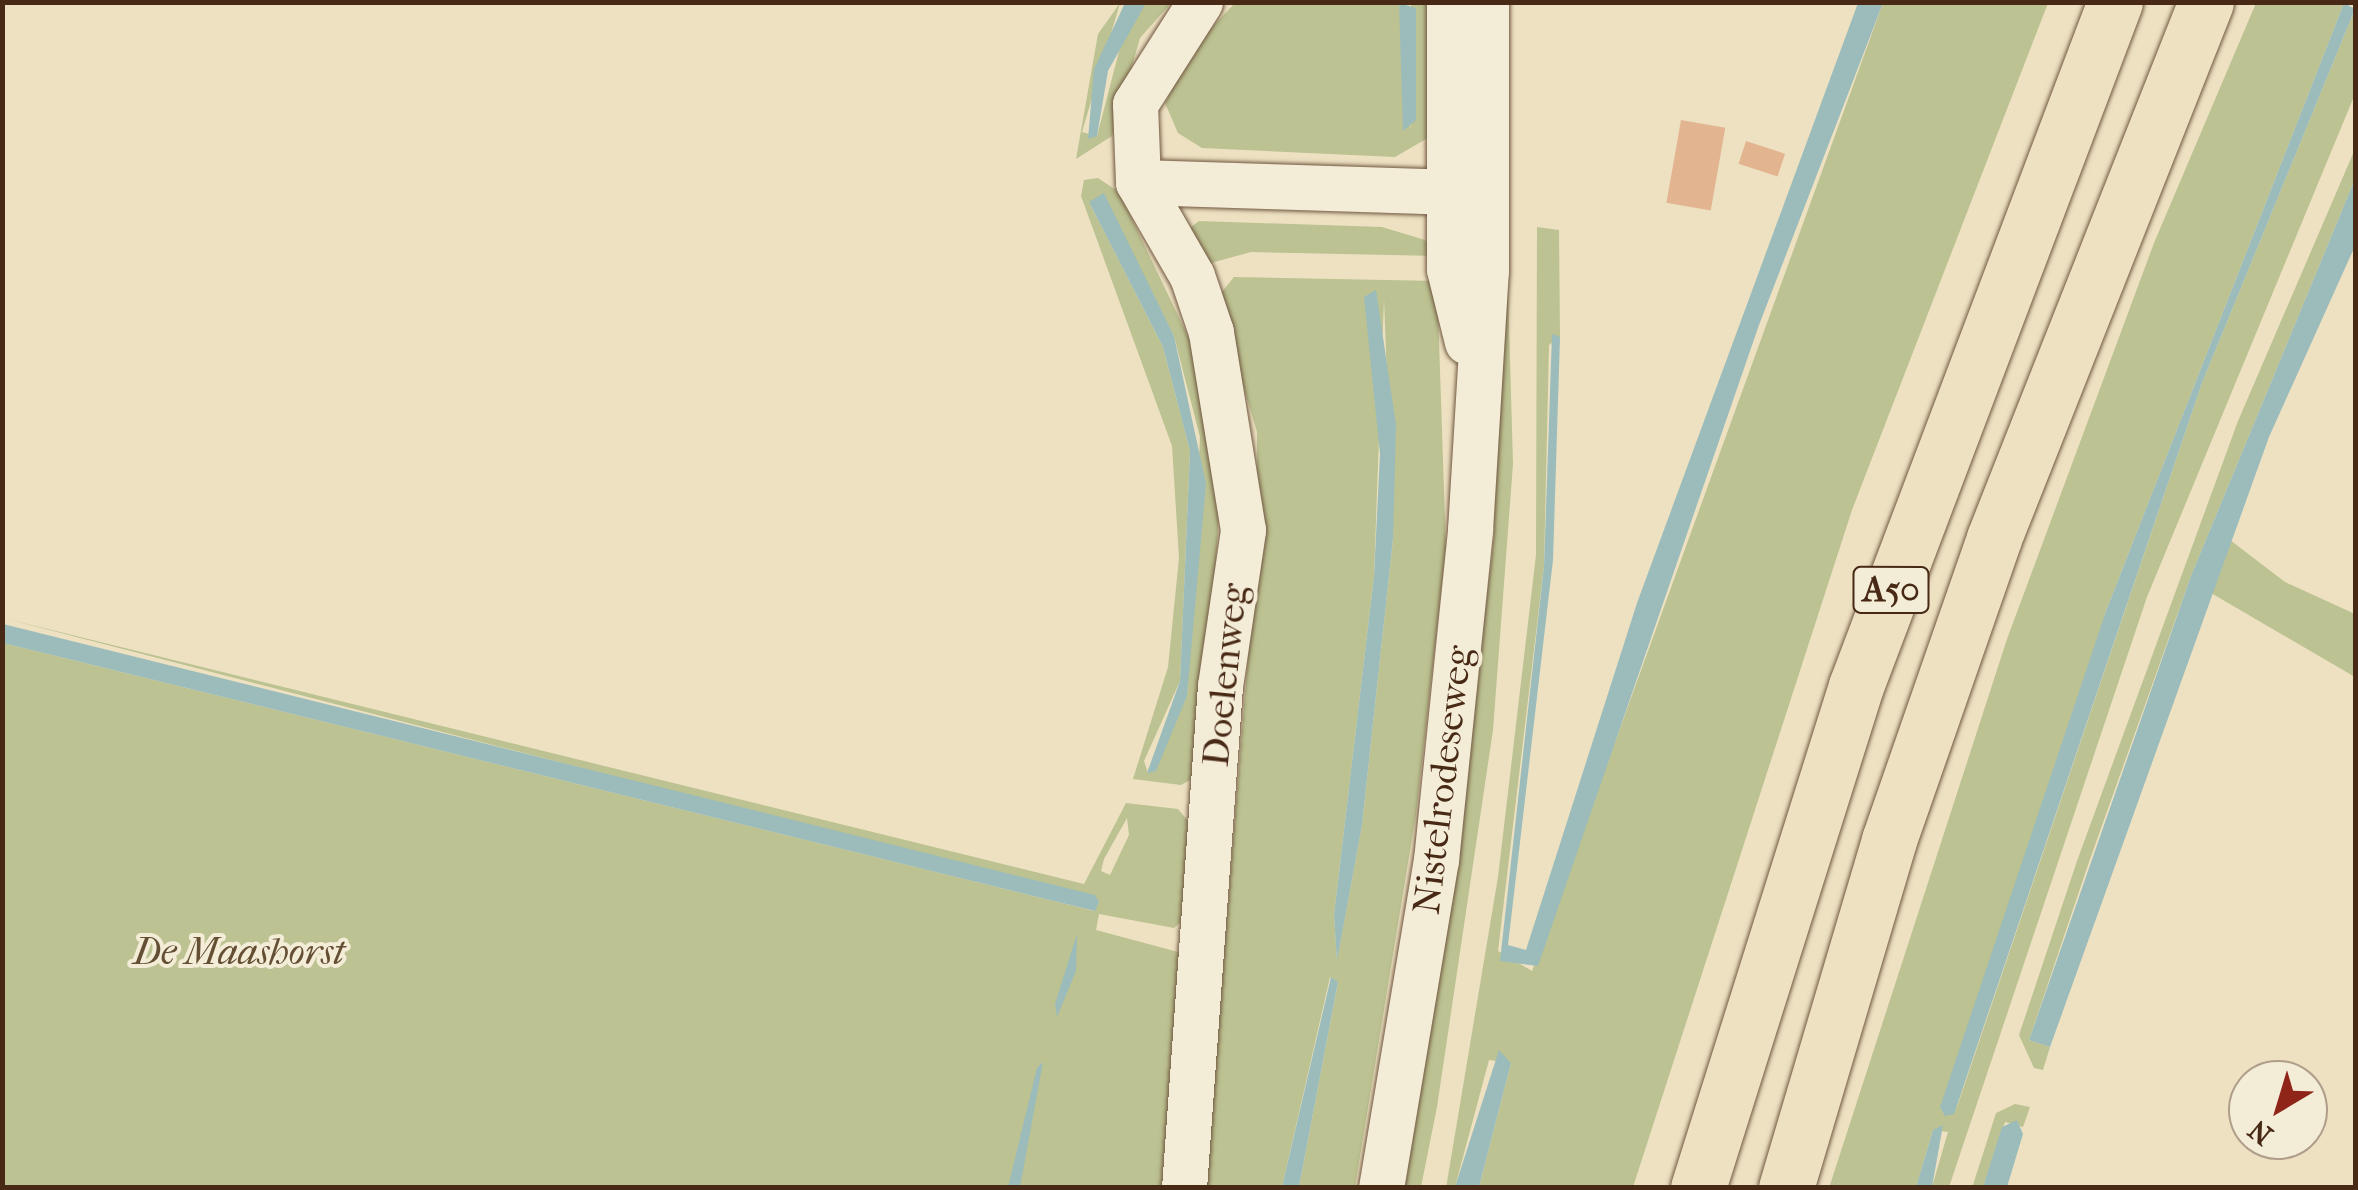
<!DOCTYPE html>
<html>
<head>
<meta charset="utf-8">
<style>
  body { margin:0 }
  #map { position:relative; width:2358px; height:1190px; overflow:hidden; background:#ede1c2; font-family:"IM FELL French Canon",serif }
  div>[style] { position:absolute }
  .green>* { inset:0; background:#bcc291 }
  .water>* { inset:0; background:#9bbcbb }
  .building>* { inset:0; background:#e2b490; transform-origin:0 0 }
  .roads { filter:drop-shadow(0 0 2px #715740) drop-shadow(0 0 2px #715740) }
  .minor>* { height:45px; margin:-22.5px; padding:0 22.5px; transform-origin:22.5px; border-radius:22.5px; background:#f3ecd7 }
  .highway>* { height:55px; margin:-27.5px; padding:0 27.5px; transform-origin:27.5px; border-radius:27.5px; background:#ede1c2 }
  span { translate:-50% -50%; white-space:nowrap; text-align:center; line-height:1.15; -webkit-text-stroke:8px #f3ecd7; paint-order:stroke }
  .shield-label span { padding:2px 8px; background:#f3ecd7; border:2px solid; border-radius:8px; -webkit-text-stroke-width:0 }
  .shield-label { font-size:35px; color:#482915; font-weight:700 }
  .street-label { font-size:38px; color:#482915 }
  .park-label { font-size:38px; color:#654f34; font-style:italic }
  .frame { position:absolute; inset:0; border:5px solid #482915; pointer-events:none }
  .north { position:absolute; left:2228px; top:1060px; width:100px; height:100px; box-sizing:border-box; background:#f3ecd7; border:2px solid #af9e89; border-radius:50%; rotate:218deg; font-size:28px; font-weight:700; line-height:40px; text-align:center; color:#482915 }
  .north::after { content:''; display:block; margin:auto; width:35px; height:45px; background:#8f2418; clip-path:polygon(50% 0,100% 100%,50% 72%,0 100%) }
</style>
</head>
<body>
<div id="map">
  <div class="green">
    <i style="clip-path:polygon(1120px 3px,1082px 132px,1097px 136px,1123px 36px,1146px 3px,1171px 3px,1140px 38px,1112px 136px,1076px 159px,1098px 34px)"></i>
    <i style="clip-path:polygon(1235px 3px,1399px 3px,1411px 130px,1411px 3px,1432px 3px,1437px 122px,1426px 139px,1395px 157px,1202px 148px,1178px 133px,1165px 103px,1194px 46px)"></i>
    <i style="clip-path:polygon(1883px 3px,2048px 3px,1852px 510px,1633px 1187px,1479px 1187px,1511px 1063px,1489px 1060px,1455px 1187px,1446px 1188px,1498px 877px,1536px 555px,1537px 227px,1559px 230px,1560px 337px,1549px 345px,1544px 566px,1498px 951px,1532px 971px)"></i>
    <i style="clip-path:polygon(2256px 3px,2344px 3px,2106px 611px,1955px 1113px,2202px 383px,2355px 9px,2355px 94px,2147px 597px,1949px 1187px,1932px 1187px,1948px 1132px,1933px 1130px,1916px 1187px,1829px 1188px,2007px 639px,2154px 243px)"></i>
    <i style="clip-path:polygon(2355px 149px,2355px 179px,2191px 576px,2089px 862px,2029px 1040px,2050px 1047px,2043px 1070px,2034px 1068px,2019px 1035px,2077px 861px,2238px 421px)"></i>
    <i style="clip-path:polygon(evenodd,1098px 178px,1119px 192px,1195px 351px,1221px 483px,1202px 773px,1181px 785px,1133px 779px,1168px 667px,1179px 558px,1172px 446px,1081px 196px,1084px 180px,1098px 178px,1089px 202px,1130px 250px,1174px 336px,1200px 437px,1187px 695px,1148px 773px,1144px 761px,1180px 681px,1190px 451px,1163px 347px,1089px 202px)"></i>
    <i style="clip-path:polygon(1199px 221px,1382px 227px,1425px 240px,1438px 256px,1251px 252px,1200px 266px,1182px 234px)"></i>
    <i style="clip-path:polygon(evenodd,1234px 277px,1437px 281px,1446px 549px,1416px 814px,1355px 1187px,1299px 1187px,1338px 982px,1330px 977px,1282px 1187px,3px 1187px,3px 643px,1058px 902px,1094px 911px,1099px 902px,3px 618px,1084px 884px,1126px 803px,1178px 809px,1195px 829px,1191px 914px,1174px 928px,1099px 914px,1096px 930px,1223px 964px,1257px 548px,1257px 432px,1217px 298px,1234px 277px,1384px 299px,1393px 539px,1362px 825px,1337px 960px,1334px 915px,1374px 576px,1384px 299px,1234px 277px,1127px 818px,1129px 835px,1110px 875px,1101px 871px,1104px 859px,1127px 818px)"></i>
    <i style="clip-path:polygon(1496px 280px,1508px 289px,1513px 464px,1493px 730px,1437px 1107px,1421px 1187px,1401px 1188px,1446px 940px,1494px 536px)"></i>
    <i style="clip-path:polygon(2230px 540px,2285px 582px,2355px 614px,2355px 677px,2211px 593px)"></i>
    <i style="clip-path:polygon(2015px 1104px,2030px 1107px,2023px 1127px,2005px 1122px,1983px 1187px,1972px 1188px,1996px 1113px)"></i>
  </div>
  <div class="water">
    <i style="clip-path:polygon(1125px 3px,1146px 3px,1108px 71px,1097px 136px,1088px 139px,1094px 69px)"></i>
    <i style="clip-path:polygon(1399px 3px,1416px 8px,1416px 120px,1403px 131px)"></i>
    <i style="clip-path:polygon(1858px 3px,1883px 3px,1759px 325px,1538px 966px,1500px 961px,1544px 566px,1552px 334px,1560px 337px,1553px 560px,1508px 945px,1526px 950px,1637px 603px)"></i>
    <i style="clip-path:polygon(2344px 3px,2355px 9px,2202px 383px,1954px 1114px,1945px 1116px,1940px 1107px,2106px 611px)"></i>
    <i style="clip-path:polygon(2355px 179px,2355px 246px,2269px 437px,2050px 1047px,2029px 1040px,2191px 576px)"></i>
    <i style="clip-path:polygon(1104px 193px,1174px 336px,1206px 484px,1187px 696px,1156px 771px,1147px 773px,1180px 681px,1190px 451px,1163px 347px,1089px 202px)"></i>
    <i style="clip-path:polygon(1376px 290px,1396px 425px,1393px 539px,1362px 825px,1337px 961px,1334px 915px,1374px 576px,1380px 454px,1364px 297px)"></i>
    <i style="clip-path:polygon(3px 624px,1095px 895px,1099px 902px,1095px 911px,1058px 902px,3px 643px)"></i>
    <i style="clip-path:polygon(1077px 934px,1076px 971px,1057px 1017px,1055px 1004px)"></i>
    <i style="clip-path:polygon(1331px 977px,1338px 982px,1299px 1187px,1282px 1187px)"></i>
    <i style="clip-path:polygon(1499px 1050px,1511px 1063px,1479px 1187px,1455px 1187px)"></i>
    <i style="clip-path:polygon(1043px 1062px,1020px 1187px,1008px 1187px,1037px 1068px)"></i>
    <i style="clip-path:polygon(2017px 1120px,2023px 1134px,2007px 1187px,1983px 1187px,2002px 1127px)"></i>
    <i style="clip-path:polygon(1943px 1125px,1932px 1187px,1916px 1187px,1933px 1130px)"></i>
  </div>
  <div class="building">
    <i style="left:1681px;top:120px;width:45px;height:84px;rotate:10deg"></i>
    <i style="left:1746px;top:141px;width:41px;height:24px;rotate:18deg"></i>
  </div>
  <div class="roads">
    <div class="minor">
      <i style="left:1449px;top:2px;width:267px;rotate:90deg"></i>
      <i style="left:1449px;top:269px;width:75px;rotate:76.1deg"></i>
      <i style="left:1138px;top:182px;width:343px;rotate:1.8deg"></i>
      <i style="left:1184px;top:1188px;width:503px;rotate:-85.9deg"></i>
      <i style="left:1220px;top:686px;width:158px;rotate:-81.6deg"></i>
      <i style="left:1243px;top:530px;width:201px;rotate:-99.2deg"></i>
      <i style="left:1211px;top:332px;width:59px;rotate:-108.7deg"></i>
      <i style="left:1192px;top:276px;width:108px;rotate:-119.9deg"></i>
      <i style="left:1138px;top:182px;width:78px;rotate:-92.2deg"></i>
      <i style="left:1135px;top:104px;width:121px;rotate:-57.5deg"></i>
      <i style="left:1381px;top:1188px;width:333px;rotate:-80.5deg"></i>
      <i style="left:1436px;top:860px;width:332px;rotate:-84.1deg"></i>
      <i style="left:1470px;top:530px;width:259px;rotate:-86.5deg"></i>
      <i style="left:1486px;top:271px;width:269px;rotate:-90deg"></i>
    </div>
    <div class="highway">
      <i style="left:1698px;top:1188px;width:526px;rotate:-72.53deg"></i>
      <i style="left:1856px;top:686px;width:731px;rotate:-69.26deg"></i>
      <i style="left:1786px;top:1188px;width:363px;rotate:-73.5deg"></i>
      <i style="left:1889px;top:840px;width:320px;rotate:-70.8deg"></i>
      <i style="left:1994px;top:538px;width:576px;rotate:-68.42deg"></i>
    </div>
  </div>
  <div class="shield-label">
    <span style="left:1891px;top:590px">A50</span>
  </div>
  <div class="street-label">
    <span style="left:1225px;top:675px;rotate:-84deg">Doelenweg</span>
    <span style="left:1443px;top:780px;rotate:-83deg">Nistelrodeseweg</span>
  </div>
  <div class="park-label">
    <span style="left:239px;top:952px">De Maashorst</span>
  </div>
  <div class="frame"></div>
  <div class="north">N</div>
</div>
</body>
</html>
